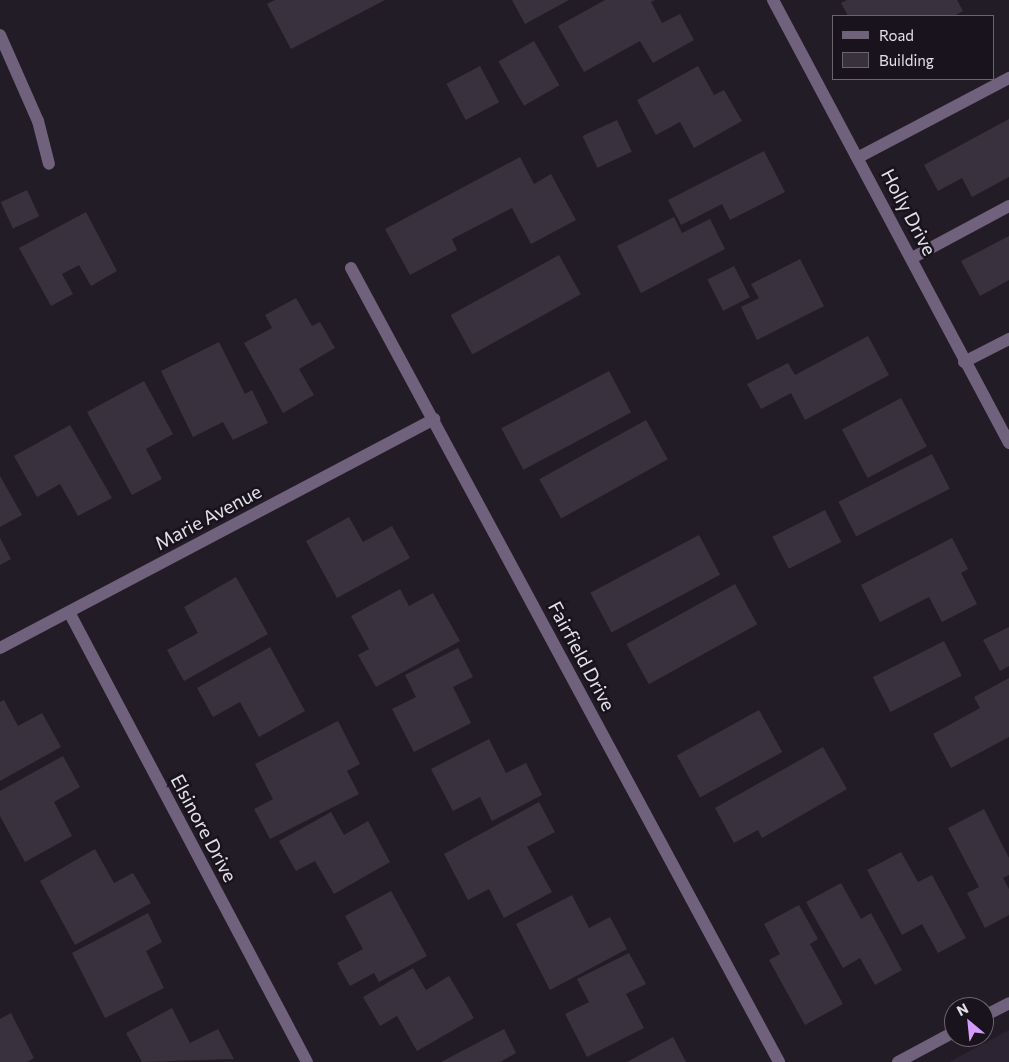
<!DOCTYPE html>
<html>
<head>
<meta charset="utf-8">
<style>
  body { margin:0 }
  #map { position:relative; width:1009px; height:1062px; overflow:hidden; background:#221c26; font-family:Commissioner,sans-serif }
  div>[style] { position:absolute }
  .built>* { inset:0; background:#2c2333 }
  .building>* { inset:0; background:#39323e; transform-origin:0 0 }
  .minor>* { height:12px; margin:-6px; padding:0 6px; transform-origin:6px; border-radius:6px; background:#70617c }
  span { translate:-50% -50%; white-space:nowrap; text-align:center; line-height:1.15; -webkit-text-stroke:5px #19131d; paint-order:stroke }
  .street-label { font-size:19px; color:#e4e0e8 }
  .legend { position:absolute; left:832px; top:15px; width:162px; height:65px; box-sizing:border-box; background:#19131d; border:1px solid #6a656e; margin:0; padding:6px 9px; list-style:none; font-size:15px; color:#e4e0e8 }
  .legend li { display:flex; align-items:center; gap:10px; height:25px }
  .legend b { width:25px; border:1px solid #6a656e }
  .north { position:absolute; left:944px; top:997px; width:50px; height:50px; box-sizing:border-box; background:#19131d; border:1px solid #6a656e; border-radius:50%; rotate:332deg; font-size:14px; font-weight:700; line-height:20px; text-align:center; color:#e4e0e8 }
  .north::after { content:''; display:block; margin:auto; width:18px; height:22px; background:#d49cfb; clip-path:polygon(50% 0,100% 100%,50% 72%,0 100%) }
</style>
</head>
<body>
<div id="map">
  <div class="built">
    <i style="clip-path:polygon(1009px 1030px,1009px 1062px,949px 1062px)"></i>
  </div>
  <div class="building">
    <i style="clip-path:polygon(275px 0,385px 0,291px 49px,267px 4px)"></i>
    <i style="clip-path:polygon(512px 0,569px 0,525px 24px)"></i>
    <i style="clip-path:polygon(605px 0,655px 0,651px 2px,662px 23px,680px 14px,694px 40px,653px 63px,640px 41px,584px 72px,558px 26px)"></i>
    <i style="clip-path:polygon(847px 0,957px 0,963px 11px,954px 16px,848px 16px,841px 3px)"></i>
    <i style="left:534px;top:41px;width:51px;height:41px;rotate:60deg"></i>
    <i style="left:480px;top:66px;width:41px;height:38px;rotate:62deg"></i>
    <i style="clip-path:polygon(698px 66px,714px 95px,724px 90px,742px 121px,694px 148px,680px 122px,656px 135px,637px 100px)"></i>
    <i style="clip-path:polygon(1009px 119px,1009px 177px,972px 197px,962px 178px,938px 191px,924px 165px)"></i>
    <i style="left:617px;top:120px;width:35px;height:38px;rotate:65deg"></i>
    <i style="clip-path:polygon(764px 151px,785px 192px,730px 220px,722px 204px,681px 225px,668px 200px)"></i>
    <i style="clip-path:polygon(520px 157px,534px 184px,551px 174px,576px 220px,531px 244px,512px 208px,452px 239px,457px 250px,410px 275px,385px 229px)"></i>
    <i style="left:27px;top:190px;width:29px;height:29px;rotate:65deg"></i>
    <i style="clip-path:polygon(86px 212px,117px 271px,91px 286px,79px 265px,62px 274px,73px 294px,51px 306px,19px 248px)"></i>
    <i style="clip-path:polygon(674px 217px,682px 233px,710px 219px,725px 249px,641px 293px,617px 246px)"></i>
    <i style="clip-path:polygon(1009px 236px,1009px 280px,980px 296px,961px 261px)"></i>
    <i style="left:559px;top:255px;width:45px;height:124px;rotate:61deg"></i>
    <i style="clip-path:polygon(800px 259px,824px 306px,757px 340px,741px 307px,759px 298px,751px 284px)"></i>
    <i style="left:734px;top:266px;width:35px;height:30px;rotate:63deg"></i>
    <i style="clip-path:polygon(296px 298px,312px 326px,320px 322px,335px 348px,299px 369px,314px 395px,283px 413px,244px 343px,272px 328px,265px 315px)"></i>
    <i style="clip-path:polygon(868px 336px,889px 375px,805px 420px,791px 393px,761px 409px,747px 384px,788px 363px,795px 375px)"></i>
    <i style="clip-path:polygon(219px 342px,245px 394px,252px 390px,268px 423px,233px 440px,223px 422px,193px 437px,161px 371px)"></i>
    <i style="left:609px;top:371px;width:47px;height:122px;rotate:62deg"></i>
    <i style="clip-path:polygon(144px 381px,173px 434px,146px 449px,162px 479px,132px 495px,87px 412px)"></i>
    <i style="left:901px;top:398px;width:55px;height:67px;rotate:62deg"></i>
    <i style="left:646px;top:420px;width:45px;height:122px;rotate:61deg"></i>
    <i style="clip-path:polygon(70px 425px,112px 498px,78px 516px,60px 484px,37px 497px,14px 456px)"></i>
    <i style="left:932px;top:454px;width:39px;height:105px;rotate:63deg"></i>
    <i style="clip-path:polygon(0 476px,22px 515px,0 527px)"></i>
    <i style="left:825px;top:510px;width:36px;height:59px;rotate:63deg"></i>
    <i style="clip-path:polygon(349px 517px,363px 542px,392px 526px,410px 558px,337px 598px,306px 541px)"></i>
    <i style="left:699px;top:535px;width:45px;height:123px;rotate:62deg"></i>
    <i style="clip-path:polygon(0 538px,11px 559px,0 565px)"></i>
    <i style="clip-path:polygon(952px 538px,968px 569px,961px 573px,977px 604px,942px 622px,929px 597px,880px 622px,861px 585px)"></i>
    <i style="clip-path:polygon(236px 577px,268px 634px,184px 681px,167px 650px,198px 633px,184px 607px)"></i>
    <i style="left:735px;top:584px;width:46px;height:124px;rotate:61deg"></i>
    <i style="clip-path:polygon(400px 589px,409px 606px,433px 593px,460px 641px,376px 687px,358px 655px,369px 649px,351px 616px)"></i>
    <i style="clip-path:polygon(1009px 627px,1009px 666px,1000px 671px,983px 640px)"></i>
    <i style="left:944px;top:641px;width:39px;height:80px;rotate:63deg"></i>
    <i style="clip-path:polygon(270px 647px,305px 711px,259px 737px,240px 702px,213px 717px,197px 688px)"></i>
    <i style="clip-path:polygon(458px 648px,473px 677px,453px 687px,471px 723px,414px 752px,392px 709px,416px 697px,405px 675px)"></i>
    <i style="clip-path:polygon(1009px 678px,1009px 737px,951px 768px,933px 734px,980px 708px,974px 697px)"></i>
    <i style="clip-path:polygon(4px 700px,18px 726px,42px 713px,61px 747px,0 781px,0 702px)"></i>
    <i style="left:759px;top:710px;width:48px;height:94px;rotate:61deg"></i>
    <i style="clip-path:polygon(338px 721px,360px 764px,347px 771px,359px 794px,270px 839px,254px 809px,273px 799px,255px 764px)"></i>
    <i style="clip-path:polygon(489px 739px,506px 773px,526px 763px,542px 795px,492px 821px,480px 797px,453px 811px,431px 769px)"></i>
    <i style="clip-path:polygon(823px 747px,847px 789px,762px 838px,758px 830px,734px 843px,715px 808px)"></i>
    <i style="clip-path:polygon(63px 756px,80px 787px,54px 802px,72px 836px,25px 862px,0 816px,0 791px)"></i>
    <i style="clip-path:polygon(539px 802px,555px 832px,527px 847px,552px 892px,504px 918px,489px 889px,468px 900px,444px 854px)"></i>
    <i style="clip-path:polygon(984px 809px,1009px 858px,1009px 875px,1003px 878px,1009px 889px,1009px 915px,985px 928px,967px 893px,979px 887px,948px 828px)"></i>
    <i style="clip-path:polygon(331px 812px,344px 835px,368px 821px,390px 862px,334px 894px,315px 861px,296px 871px,279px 841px)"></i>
    <i style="clip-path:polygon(95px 849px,114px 883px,133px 873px,151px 903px,75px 945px,40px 881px)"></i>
    <i style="clip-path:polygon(901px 852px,918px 882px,932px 875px,966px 938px,938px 953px,922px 924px,902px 935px,867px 870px)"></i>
    <i style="clip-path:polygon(841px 883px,861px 919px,871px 913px,902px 970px,875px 985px,860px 958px,843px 968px,806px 902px)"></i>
    <i style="clip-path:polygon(391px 891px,427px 956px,379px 982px,374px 973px,350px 986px,337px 963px,363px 949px,345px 916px)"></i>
    <i style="clip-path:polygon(572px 895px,589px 928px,610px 917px,627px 949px,550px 990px,516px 924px)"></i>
    <i style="clip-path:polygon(799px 905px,818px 939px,810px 944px,843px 1004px,805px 1025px,769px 960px,780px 954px,764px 924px)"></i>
    <i style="clip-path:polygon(148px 913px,162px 942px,146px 951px,164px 988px,105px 1018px,72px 953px)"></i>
    <i style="clip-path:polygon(629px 953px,646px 984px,626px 994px,644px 1028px,587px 1057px,565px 1014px,589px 1002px,577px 979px)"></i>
    <i style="clip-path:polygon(413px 968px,426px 990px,449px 976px,474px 1018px,417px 1051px,397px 1016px,380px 1026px,363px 997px)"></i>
    <i style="clip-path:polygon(172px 1008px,190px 1043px,218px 1029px,234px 1059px,142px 1062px,126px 1033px)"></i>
    <i style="clip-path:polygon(11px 1013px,34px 1058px,27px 1062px,0 1062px,0 1019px)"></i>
    <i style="clip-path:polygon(504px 1029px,516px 1053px,500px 1062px,441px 1062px)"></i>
    <i style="clip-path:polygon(673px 1037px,686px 1062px,627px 1062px)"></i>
  </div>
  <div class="minor">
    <i style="left:773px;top:0;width:502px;rotate:61.95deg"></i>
    <i style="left:0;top:35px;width:94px;rotate:66.2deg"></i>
    <i style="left:38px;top:121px;width:44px;rotate:75.7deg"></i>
    <i style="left:859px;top:157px;width:170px;rotate:-27.8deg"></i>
    <i style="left:912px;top:258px;width:110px;rotate:-28.2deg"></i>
    <i style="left:351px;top:268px;width:902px;rotate:61.67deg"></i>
    <i style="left:964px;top:362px;width:51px;rotate:-27.1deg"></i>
    <i style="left:69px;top:612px;width:509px;rotate:62.13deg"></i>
    <i style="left:0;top:648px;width:491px;rotate:-27.8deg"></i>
    <i style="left:984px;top:1016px;width:28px;rotate:-27deg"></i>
    <i style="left:898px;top:1062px;width:64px;rotate:-28.2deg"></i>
  </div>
  <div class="street-label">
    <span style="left:909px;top:212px;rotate:62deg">Holly Drive</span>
    <span style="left:208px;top:517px;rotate:-28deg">Marie Avenue</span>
    <span style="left:582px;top:656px;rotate:62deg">Fairfield Drive</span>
    <span style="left:204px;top:828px;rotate:62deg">Elsinore Drive</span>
  </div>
  <ul class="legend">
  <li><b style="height:6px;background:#70617c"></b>Road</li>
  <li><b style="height:14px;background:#39323e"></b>Building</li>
  </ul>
  <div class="north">N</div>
</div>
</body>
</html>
